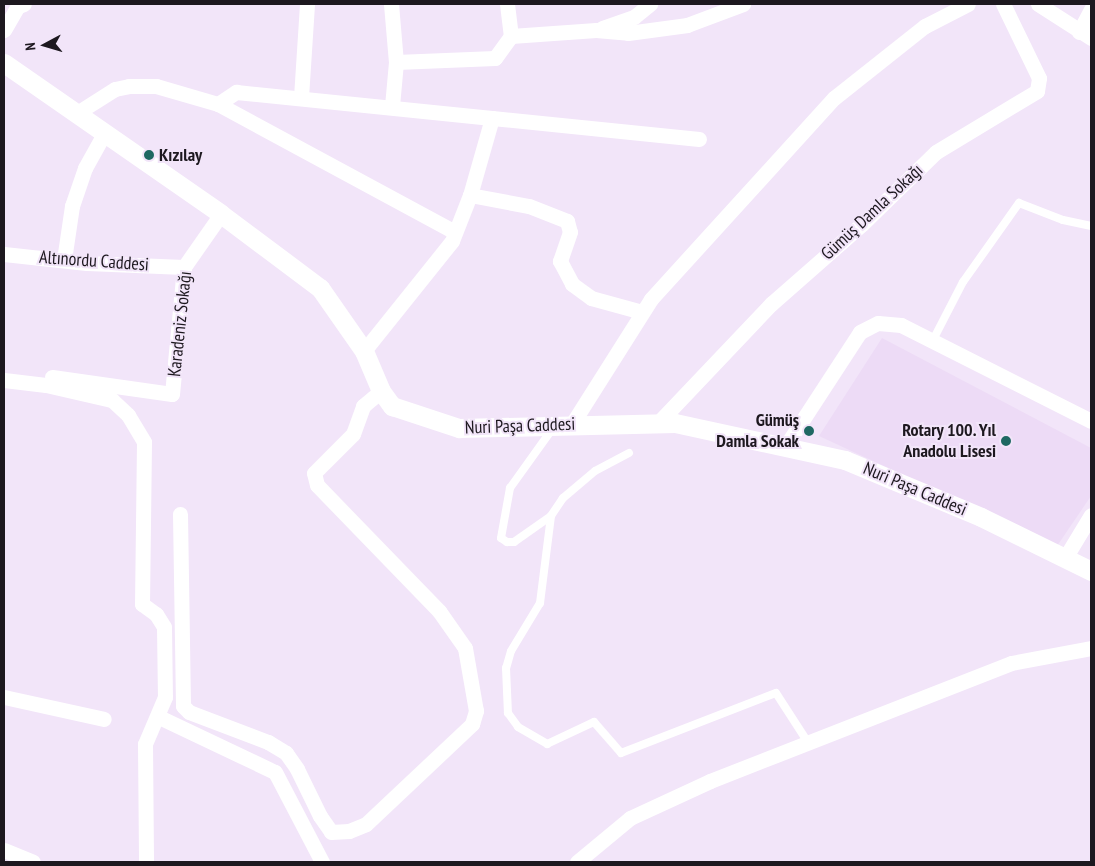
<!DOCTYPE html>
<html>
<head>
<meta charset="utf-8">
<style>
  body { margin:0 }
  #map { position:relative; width:1095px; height:866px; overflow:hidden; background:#f2e5f9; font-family:"PT Sans Narrow",sans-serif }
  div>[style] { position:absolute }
  .built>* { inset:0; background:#eddbf6 }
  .service>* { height:8px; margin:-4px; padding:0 4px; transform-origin:4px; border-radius:4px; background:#fff }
  .minor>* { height:15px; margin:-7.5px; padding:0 7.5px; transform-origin:7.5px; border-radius:7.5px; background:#fff }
  .tertiary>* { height:19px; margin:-9.5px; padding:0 9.5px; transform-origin:9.5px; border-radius:9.5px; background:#fff }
  .dots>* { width:14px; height:14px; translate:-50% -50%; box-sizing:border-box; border:2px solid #f2e5f9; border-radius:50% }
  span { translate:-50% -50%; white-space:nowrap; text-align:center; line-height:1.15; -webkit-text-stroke:4px #f2e5f9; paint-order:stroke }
  .poi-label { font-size:18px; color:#1d181f; font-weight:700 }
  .left { translate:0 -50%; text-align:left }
  .right { translate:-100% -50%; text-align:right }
  .street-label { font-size:18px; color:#1d181f }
  .frame { position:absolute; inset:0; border:5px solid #1d181f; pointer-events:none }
  .north { position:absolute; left:20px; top:20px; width:50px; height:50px; -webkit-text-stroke:4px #f2e5f9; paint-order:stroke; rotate:264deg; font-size:14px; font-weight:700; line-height:20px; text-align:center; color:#1d181f }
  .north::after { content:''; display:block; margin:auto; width:18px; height:22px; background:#1d181f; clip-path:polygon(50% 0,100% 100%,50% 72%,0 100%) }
</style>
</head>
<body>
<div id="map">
  <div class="built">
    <i style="clip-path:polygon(882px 338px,1091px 448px,1091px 496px,1057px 546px,819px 436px)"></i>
  </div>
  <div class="service">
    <i style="left:933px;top:340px;width:65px;rotate:-62.7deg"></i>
    <i style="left:963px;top:282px;width:97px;rotate:-54.7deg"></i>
    <i style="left:1019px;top:203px;width:47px;rotate:21.1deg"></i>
    <i style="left:1063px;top:220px;width:29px;rotate:12deg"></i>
    <i style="left:629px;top:453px;width:38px;rotate:152deg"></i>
    <i style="left:595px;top:471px;width:42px;rotate:139.8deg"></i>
    <i style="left:563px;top:498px;width:22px;rotate:124deg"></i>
    <i style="left:551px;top:516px;width:88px;rotate:97.2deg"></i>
    <i style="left:540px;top:603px;width:56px;rotate:121.1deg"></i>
    <i style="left:511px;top:651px;width:18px;rotate:106deg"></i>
    <i style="left:506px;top:668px;width:45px;rotate:87.5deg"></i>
    <i style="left:508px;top:713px;width:17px;rotate:54deg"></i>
    <i style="left:518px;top:727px;width:34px;rotate:30deg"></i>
    <i style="left:547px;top:744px;width:52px;rotate:-25.1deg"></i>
    <i style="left:594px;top:722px;width:41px;rotate:48.9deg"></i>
    <i style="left:621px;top:753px;width:166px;rotate:-21.2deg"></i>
    <i style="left:776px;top:693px;width:61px;rotate:57.1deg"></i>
    <i style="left:551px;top:516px;width:45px;rotate:144.9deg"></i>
    <i style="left:514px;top:542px;width:7px;rotate:180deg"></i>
    <i style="left:507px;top:542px;width:7px;rotate:-146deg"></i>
    <i style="left:501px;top:538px;width:51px;rotate:-79.8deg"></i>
    <i style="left:510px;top:488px;width:74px;rotate:-54.4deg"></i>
  </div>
  <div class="minor">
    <i style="left:391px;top:4px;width:58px;rotate:85.1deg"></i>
    <i style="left:396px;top:62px;width:44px;rotate:95.2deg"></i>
    <i style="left:507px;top:4px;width:32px;rotate:83deg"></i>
    <i style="left:1038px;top:4px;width:63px;rotate:32.7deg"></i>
    <i style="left:602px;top:28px;width:34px;rotate:-19deg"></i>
    <i style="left:634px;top:17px;width:21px;rotate:-39deg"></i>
    <i style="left:4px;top:30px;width:28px;rotate:-60deg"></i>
    <i style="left:18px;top:6px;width:6px;rotate:-18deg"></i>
    <i style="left:1079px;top:32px;width:26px;rotate:-62deg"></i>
    <i style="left:396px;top:62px;width:99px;rotate:-2.3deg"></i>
    <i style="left:495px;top:58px;width:27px;rotate:-54deg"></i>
    <i style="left:511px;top:36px;width:85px;rotate:-4deg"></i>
    <i style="left:596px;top:30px;width:32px;rotate:5deg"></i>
    <i style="left:628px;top:33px;width:60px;rotate:-7.7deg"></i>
    <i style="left:687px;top:25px;width:60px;rotate:-20.6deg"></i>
    <i style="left:301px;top:97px;width:93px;rotate:-86.3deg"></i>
    <i style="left:218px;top:104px;width:22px;rotate:-34deg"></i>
    <i style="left:236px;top:92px;width:257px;rotate:5.8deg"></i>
    <i style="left:492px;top:118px;width:80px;rotate:105.9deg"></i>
    <i style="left:470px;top:195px;width:49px;rotate:111.4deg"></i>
    <i style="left:452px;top:241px;width:141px;rotate:128.7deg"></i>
    <i style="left:77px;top:113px;width:45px;rotate:-32.3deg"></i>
    <i style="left:115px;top:89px;width:14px;rotate:-12deg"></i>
    <i style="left:129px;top:86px;width:27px"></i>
    <i style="left:156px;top:86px;width:65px;rotate:16.2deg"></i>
    <i style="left:218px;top:104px;width:269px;rotate:28.4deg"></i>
    <i style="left:492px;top:118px;width:208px;rotate:5.8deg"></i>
    <i style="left:470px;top:195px;width:60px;rotate:10.6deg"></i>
    <i style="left:529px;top:206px;width:41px;rotate:21.5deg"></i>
    <i style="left:567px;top:221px;width:11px;rotate:75deg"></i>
    <i style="left:570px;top:232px;width:31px;rotate:109deg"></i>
    <i style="left:560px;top:261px;width:26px;rotate:62deg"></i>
    <i style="left:572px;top:284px;width:24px;rotate:36deg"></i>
    <i style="left:591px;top:298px;width:53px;rotate:15.4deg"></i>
    <i style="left:4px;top:254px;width:83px;rotate:6.2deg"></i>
    <i style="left:87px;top:263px;width:97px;rotate:2.4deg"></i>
    <i style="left:64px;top:260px;width:55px;rotate:-81.6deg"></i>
    <i style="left:72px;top:206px;width:40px;rotate:-71.1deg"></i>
    <i style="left:85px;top:168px;width:41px;rotate:-60.9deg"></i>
    <i style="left:52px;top:377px;width:121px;rotate:8.1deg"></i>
    <i style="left:172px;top:394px;width:128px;rotate:-84.6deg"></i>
    <i style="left:184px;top:267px;width:65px;rotate:-55.1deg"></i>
    <i style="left:4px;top:380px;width:42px;rotate:6.8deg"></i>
    <i style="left:46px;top:385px;width:68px;rotate:12.8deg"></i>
    <i style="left:112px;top:400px;width:22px;rotate:43deg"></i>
    <i style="left:128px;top:415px;width:31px;rotate:59deg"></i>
    <i style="left:144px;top:442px;width:162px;rotate:90.7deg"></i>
    <i style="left:142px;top:604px;width:17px;rotate:36deg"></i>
    <i style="left:156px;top:614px;width:15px;rotate:58deg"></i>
    <i style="left:164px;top:627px;width:70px;rotate:89.2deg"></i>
    <i style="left:165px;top:697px;width:51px;rotate:113.1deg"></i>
    <i style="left:145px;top:744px;width:118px;rotate:89.5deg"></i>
    <i style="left:572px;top:424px;width:148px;rotate:-57.7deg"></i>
    <i style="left:651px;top:299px;width:272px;rotate:-47.7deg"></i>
    <i style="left:834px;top:98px;width:116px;rotate:-38.4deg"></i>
    <i style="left:925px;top:26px;width:48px;rotate:-27.1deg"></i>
    <i style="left:657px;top:424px;width:166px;rotate:-46.5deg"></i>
    <i style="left:771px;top:304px;width:121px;rotate:-41.3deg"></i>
    <i style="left:862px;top:224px;width:103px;rotate:-44.2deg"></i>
    <i style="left:936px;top:152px;width:118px;rotate:-31.1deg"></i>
    <i style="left:1037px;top:91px;width:13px;rotate:-81deg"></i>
    <i style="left:1039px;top:78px;width:82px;rotate:-115.9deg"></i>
    <i style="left:785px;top:447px;width:137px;rotate:-56.9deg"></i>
    <i style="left:860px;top:332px;width:20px;rotate:-27deg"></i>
    <i style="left:878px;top:323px;width:23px;rotate:5deg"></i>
    <i style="left:901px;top:325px;width:213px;rotate:26.8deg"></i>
    <i style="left:180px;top:514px;width:192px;rotate:89.1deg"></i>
    <i style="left:183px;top:706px;width:8px;rotate:45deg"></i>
    <i style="left:189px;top:712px;width:85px;rotate:20.8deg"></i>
    <i style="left:268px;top:742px;width:21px;rotate:31deg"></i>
    <i style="left:286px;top:753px;width:19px;rotate:55deg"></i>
    <i style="left:297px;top:769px;width:52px;rotate:63.9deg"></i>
    <i style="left:320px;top:816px;width:19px;rotate:55deg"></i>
    <i style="left:331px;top:832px;width:18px;rotate:-3deg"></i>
    <i style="left:349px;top:831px;width:18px;rotate:-22deg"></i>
    <i style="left:366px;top:824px;width:146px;rotate:-43.3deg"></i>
    <i style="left:472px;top:724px;width:14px;rotate:-73deg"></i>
    <i style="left:476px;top:711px;width:64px;rotate:-99.9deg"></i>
    <i style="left:465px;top:648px;width:45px;rotate:-125.1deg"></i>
    <i style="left:439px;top:611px;width:175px;rotate:-134.1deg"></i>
    <i style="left:317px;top:485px;width:12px;rotate:-104deg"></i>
    <i style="left:314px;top:473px;width:55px;rotate:-45deg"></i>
    <i style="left:353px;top:434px;width:30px;rotate:-70deg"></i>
    <i style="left:363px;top:406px;width:23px;rotate:-40deg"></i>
    <i style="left:1065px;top:558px;width:50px;rotate:-58.8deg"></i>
    <i style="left:4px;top:697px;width:102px;rotate:12.4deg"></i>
    <i style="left:159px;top:717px;width:128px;rotate:25.4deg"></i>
    <i style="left:275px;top:772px;width:102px;rotate:62.4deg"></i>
    <i style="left:4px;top:850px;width:31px;rotate:22deg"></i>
    <i style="left:577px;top:862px;width:69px;rotate:-39.7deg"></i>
    <i style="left:630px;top:818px;width:88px;rotate:-24.8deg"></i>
    <i style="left:710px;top:781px;width:323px;rotate:-21.4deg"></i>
    <i style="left:1011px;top:663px;width:81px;rotate:-10.6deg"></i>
  </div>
  <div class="tertiary">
    <i style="left:4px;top:63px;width:264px;rotate:34.8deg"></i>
    <i style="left:221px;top:214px;width:124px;rotate:36.8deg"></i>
    <i style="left:320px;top:288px;width:77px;rotate:55.1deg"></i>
    <i style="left:364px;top:351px;width:43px;rotate:67deg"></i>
    <i style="left:381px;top:391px;width:19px;rotate:54deg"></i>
    <i style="left:392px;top:406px;width:71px;rotate:18.2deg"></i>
    <i style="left:459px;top:428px;width:216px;rotate:-1.3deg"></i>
    <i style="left:675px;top:423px;width:174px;rotate:12.3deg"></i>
    <i style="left:845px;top:460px;width:147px;rotate:22.7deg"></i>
    <i style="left:981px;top:517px;width:123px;rotate:26.1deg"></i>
  </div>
  <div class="dots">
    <i style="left:149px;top:155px;background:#1e6862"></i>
    <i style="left:809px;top:431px;background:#1e6862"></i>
    <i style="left:1006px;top:441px;background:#1e6862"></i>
  </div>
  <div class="poi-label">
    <span class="left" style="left:159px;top:155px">Kızılay</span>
    <span class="right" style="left:799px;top:431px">Gümüş<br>Damla Sokak</span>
    <span class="right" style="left:996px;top:441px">Rotary 100. Yıl<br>Anadolu Lisesi</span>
  </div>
  <div class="street-label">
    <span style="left:872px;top:212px;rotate:-43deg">Gümüş Damla Sokağı</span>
    <span style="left:94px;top:261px;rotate:4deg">Altınordu Caddesi</span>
    <span style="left:180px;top:324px;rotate:-84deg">Karadeniz Sokağı</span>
    <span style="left:520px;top:426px;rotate:-2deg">Nuri Paşa Caddesi</span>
    <span style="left:915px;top:489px;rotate:23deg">Nuri Paşa Caddesi</span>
  </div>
  <div class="frame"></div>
  <div class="north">N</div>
</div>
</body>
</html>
